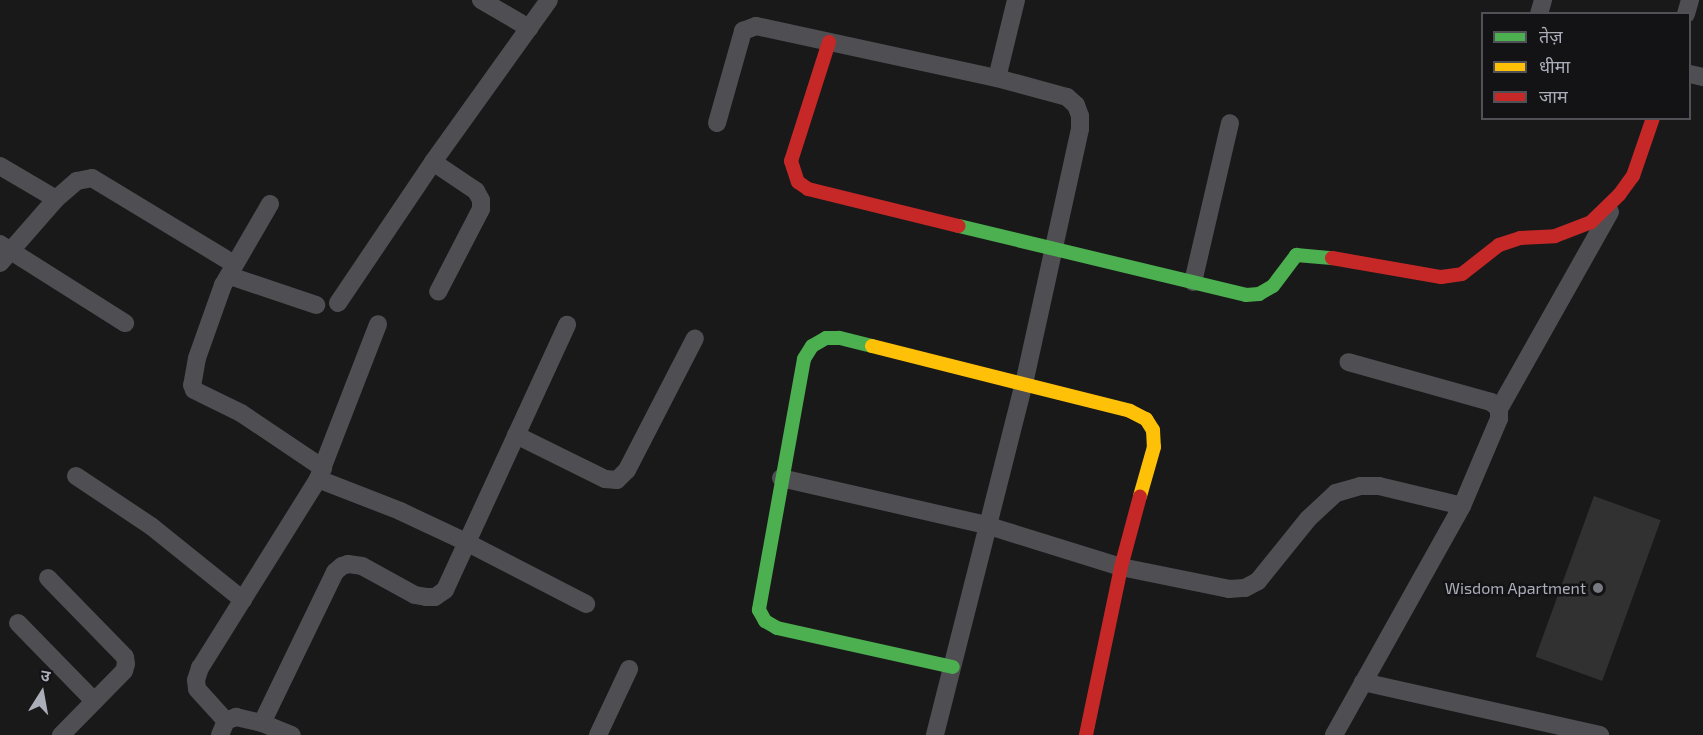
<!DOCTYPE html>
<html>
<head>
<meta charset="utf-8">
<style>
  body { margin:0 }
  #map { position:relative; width:1703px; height:735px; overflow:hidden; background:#191919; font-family:"Exo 2","Noto Sans Devanagari",sans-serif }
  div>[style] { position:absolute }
  .building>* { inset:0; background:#313131; transform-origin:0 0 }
  .street>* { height:18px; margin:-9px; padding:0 9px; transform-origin:9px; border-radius:9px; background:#4f4f53 }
  .fast>* { height:14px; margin:-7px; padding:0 7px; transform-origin:7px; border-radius:7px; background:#4caf50 }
  .slow>* { height:14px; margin:-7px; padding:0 7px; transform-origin:7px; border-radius:7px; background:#ffc107 }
  .jam>* { height:14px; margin:-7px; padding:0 7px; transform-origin:7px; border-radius:7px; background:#c62828 }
  .dots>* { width:16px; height:16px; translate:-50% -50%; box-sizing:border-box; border:3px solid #131315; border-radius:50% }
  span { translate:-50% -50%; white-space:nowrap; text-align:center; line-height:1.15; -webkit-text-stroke:5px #131315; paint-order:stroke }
  .poi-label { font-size:16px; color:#abadb9 }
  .right { translate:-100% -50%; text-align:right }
  .legend { position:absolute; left:1481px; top:12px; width:210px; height:108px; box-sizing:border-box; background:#131315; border:2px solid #505157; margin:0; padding:8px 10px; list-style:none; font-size:18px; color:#abadb9 }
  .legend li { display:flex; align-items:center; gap:12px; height:30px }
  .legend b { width:30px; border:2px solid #505157 }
  .north { position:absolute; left:12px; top:663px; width:60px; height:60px; -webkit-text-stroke:4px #131315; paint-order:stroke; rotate:11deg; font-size:16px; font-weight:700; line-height:24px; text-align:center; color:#abadb9 }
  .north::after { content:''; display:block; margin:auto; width:21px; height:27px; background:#abadb9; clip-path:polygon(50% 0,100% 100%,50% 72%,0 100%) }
</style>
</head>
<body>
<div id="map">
  <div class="building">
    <i style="left:1594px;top:496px;width:71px;height:171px;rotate:20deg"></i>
  </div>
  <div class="street">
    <i style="left:481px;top:0;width:56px;rotate:30.3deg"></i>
    <i style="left:1539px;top:14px;width:15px;rotate:-74deg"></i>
    <i style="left:1686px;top:14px;width:15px;rotate:-74deg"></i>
    <i style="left:1690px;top:74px;width:13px;rotate:13deg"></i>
    <i style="left:997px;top:78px;width:80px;rotate:-76.3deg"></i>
    <i style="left:717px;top:123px;width:96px;rotate:-74.2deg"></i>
    <i style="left:743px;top:31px;width:14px;rotate:-21deg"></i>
    <i style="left:756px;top:26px;width:247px;rotate:12.2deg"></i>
    <i style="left:997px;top:78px;width:73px;rotate:15.2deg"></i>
    <i style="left:1067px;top:97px;width:12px;rotate:42deg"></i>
    <i style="left:1076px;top:105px;width:12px;rotate:70deg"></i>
    <i style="left:1080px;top:116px;width:13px;rotate:90deg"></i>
    <i style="left:1080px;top:129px;width:260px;rotate:102.4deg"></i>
    <i style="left:1024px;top:383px;width:363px;rotate:104.2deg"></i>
    <i style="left:433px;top:162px;width:52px;rotate:34deg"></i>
    <i style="left:476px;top:191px;width:10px;rotate:61deg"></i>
    <i style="left:481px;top:200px;width:9px;rotate:90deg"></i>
    <i style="left:481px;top:209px;width:93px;rotate:117.4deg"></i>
    <i style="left:0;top:166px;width:65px;rotate:30.5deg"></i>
    <i style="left:270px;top:204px;width:94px;rotate:120.1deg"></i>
    <i style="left:223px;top:285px;width:77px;rotate:109.6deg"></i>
    <i style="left:197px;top:358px;width:27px;rotate:100deg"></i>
    <i style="left:192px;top:385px;width:5px;rotate:68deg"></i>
    <i style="left:194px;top:390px;width:52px;rotate:26.1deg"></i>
    <i style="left:241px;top:413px;width:99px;rotate:33.9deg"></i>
    <i style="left:0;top:244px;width:148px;rotate:32.3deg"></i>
    <i style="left:0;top:263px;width:85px;rotate:-48.8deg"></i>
    <i style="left:56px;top:199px;width:28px;rotate:-41deg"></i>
    <i style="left:77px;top:181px;width:15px;rotate:-11deg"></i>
    <i style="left:92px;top:178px;width:166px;rotate:31.2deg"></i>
    <i style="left:234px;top:264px;width:13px;rotate:108deg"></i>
    <i style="left:230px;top:276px;width:91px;rotate:18.6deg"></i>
    <i style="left:1193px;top:282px;width:163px;rotate:-76.9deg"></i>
    <i style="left:338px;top:303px;width:170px;rotate:-56deg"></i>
    <i style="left:433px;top:162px;width:199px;rotate:-54.4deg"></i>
    <i style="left:1499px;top:409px;width:226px;rotate:-60.6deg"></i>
    <i style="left:516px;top:435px;width:99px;rotate:26.3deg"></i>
    <i style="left:605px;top:479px;width:12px;rotate:5deg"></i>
    <i style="left:617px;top:480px;width:14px;rotate:-45deg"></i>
    <i style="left:627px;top:470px;width:148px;rotate:-62.7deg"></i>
    <i style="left:76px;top:476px;width:90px;rotate:33.7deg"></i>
    <i style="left:151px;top:526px;width:118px;rotate:38.8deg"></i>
    <i style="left:781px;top:478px;width:210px;rotate:12.9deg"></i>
    <i style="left:986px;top:525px;width:141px;rotate:17.3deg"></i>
    <i style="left:1121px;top:567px;width:110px;rotate:11.5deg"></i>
    <i style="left:1229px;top:589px;width:16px;rotate:-4deg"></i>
    <i style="left:1245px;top:588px;width:15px;rotate:-28deg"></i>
    <i style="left:1258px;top:581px;width:80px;rotate:-51.1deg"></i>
    <i style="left:1308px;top:519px;width:38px;rotate:-43deg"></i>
    <i style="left:1336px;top:493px;width:25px;rotate:-16deg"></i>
    <i style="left:1360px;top:486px;width:19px"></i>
    <i style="left:1379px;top:486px;width:85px;rotate:13.5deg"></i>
    <i style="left:318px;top:479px;width:88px;rotate:21.3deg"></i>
    <i style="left:400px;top:511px;width:75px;rotate:25.2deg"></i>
    <i style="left:468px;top:543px;width:133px;rotate:27.3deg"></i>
    <i style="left:48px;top:578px;width:110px;rotate:45.7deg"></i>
    <i style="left:125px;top:657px;width:7px;rotate:82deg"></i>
    <i style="left:126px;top:664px;width:7px;rotate:106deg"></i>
    <i style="left:124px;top:671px;width:90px;rotate:134.5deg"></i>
    <i style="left:18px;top:623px;width:109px;rotate:45.7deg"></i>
    <i style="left:1363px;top:682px;width:243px;rotate:12.6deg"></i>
    <i style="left:226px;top:721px;width:43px;rotate:-132.2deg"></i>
    <i style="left:197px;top:689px;width:9px;rotate:-96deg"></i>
    <i style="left:196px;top:680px;width:13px;rotate:-72deg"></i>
    <i style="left:200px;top:668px;width:223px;rotate:-58deg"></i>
    <i style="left:318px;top:479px;width:166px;rotate:-68.8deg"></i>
    <i style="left:262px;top:723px;width:168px;rotate:-64.2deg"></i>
    <i style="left:335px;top:572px;width:9px;rotate:-41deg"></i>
    <i style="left:342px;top:566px;width:6px;rotate:-18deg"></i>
    <i style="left:348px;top:564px;width:14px;rotate:8deg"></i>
    <i style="left:362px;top:566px;width:60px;rotate:28.7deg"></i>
    <i style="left:415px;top:595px;width:11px;rotate:10deg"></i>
    <i style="left:426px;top:597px;width:9px"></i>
    <i style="left:435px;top:597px;width:12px;rotate:-35deg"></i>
    <i style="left:445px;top:590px;width:292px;rotate:-65.3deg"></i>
    <i style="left:220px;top:735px;width:15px;rotate:-67deg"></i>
    <i style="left:226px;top:721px;width:11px;rotate:-22deg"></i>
    <i style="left:236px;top:717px;width:27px;rotate:13deg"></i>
    <i style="left:262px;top:723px;width:32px;rotate:22deg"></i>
    <i style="left:598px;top:735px;width:73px;rotate:-64.8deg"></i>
    <i style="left:1334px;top:735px;width:262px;rotate:-60.8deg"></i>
    <i style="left:1462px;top:506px;width:95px;rotate:-67deg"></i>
    <i style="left:1499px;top:419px;width:10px;rotate:-90deg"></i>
    <i style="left:1499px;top:409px;width:11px;rotate:-139deg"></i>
    <i style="left:1491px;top:402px;width:148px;rotate:-164.4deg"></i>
  </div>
  <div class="fast">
    <i style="left:959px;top:226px;width:295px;rotate:13.5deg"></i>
    <i style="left:1246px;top:295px;width:13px;rotate:-4deg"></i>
    <i style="left:1259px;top:294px;width:16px;rotate:-30deg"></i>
    <i style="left:1273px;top:286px;width:39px;rotate:-53deg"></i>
    <i style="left:1296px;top:255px;width:36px;rotate:5deg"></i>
    <i style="left:872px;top:346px;width:34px;rotate:-166deg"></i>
    <i style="left:839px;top:338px;width:13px;rotate:180deg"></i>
    <i style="left:826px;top:338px;width:16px;rotate:150deg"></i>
    <i style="left:812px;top:346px;width:15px;rotate:122deg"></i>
    <i style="left:804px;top:359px;width:255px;rotate:100.2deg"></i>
    <i style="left:759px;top:610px;width:13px;rotate:61deg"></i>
    <i style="left:765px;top:621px;width:14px;rotate:30deg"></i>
    <i style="left:777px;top:628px;width:180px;rotate:12.5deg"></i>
  </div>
  <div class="slow">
    <i style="left:872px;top:346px;width:266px;rotate:14.1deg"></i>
    <i style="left:1130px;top:411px;width:18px;rotate:27deg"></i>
    <i style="left:1146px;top:419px;width:13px;rotate:58deg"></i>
    <i style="left:1153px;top:430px;width:17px;rotate:87deg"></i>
    <i style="left:1154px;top:447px;width:51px;rotate:105.9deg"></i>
  </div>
  <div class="jam">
    <i style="left:829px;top:42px;width:125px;rotate:107.7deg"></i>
    <i style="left:791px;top:161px;width:22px;rotate:72deg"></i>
    <i style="left:798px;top:182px;width:12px;rotate:35deg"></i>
    <i style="left:808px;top:189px;width:155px;rotate:13.8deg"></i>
    <i style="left:1332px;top:258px;width:111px;rotate:9.9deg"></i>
    <i style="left:1441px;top:277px;width:21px;rotate:-8deg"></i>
    <i style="left:1462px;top:274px;width:47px;rotate:-38.1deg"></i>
    <i style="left:1499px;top:245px;width:22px;rotate:-18deg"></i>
    <i style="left:1520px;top:238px;width:35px;rotate:-3deg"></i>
    <i style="left:1555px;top:236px;width:39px;rotate:-21deg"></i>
    <i style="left:1591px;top:222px;width:39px;rotate:-44deg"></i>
    <i style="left:1619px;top:195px;width:24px;rotate:-54deg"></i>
    <i style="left:1633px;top:176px;width:61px;rotate:-71deg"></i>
    <i style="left:1086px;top:735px;width:172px;rotate:-78.2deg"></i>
    <i style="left:1121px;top:567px;width:73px;rotate:-75deg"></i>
  </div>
  <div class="dots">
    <i style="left:1598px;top:588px;background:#787981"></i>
  </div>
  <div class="poi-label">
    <span class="right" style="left:1586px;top:588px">Wisdom Apartment</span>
  </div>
  <ul class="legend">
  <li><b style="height:8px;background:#4caf50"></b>तेज़</li>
  <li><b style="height:8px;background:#ffc107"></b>धीमा</li>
  <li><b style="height:8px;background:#c62828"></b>जाम</li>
  </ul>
  <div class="north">उ</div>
</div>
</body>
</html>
